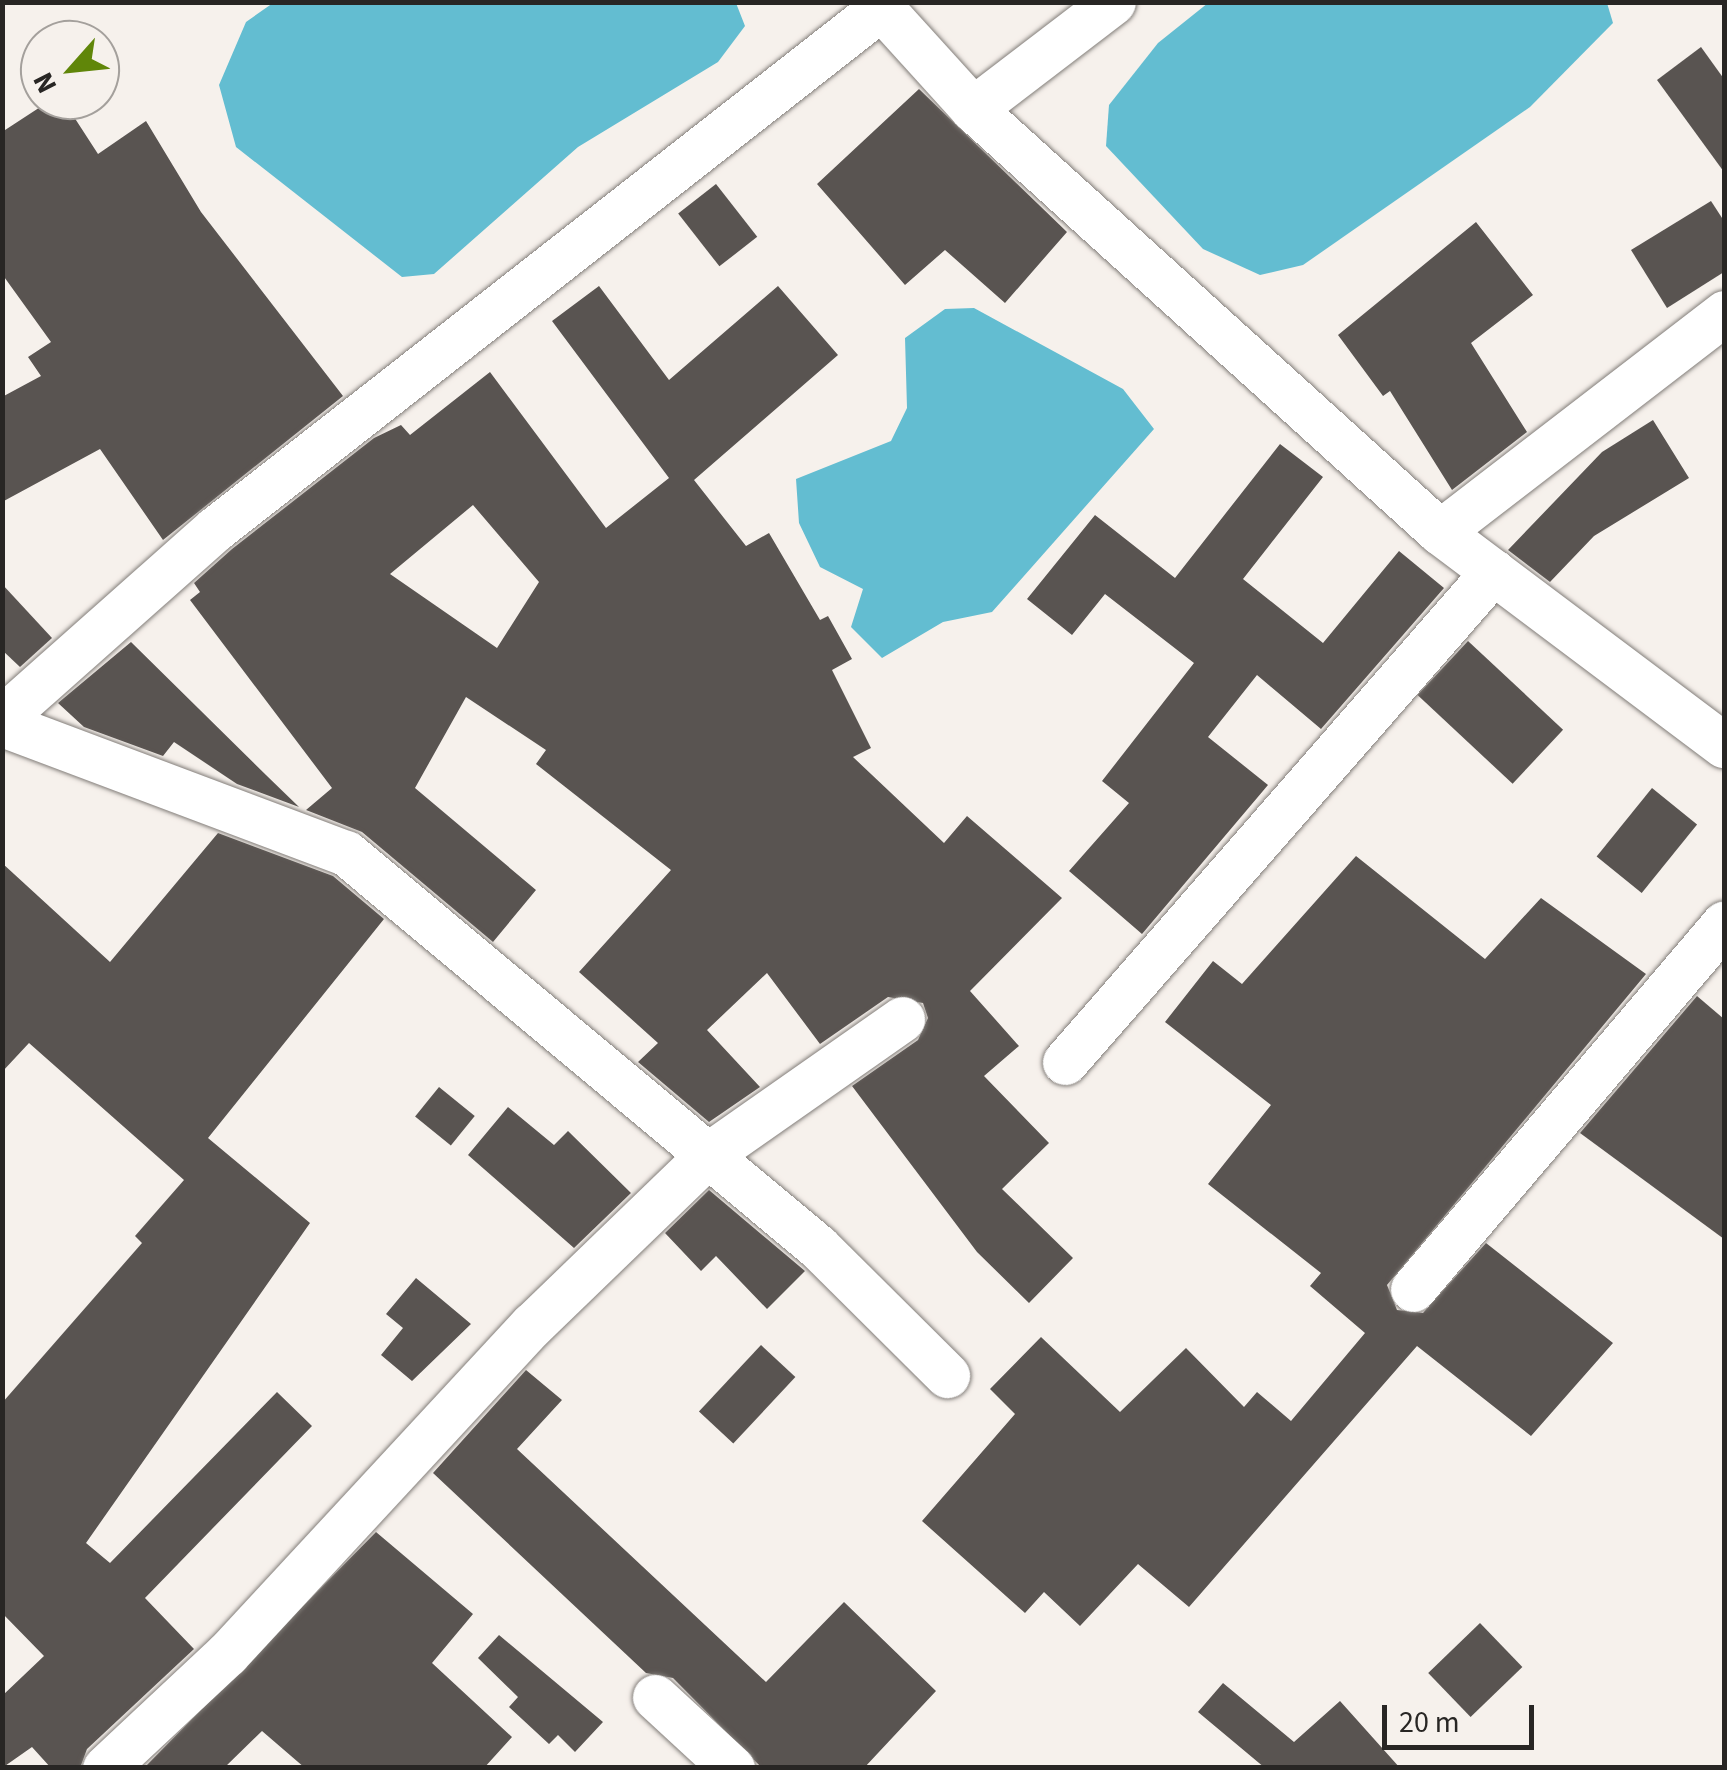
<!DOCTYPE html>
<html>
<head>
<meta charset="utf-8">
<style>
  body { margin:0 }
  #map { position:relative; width:1727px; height:1770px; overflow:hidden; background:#f6f1ec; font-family:"Source Sans 3",sans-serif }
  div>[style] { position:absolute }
  .water>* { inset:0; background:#63bdd1 }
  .building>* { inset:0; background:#595451; transform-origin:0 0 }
  .roads { filter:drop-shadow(0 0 2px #827d79) drop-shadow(0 0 2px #827d79) }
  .street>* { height:45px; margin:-22.5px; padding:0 22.5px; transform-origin:22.5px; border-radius:22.5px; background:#fff }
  span { translate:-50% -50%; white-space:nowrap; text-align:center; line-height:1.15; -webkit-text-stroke:10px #f6f1ec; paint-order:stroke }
  .frame { position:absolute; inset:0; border:5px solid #282624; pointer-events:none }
  .north { position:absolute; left:20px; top:20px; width:100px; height:100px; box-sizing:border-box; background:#f6f1ec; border:2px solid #a4a09c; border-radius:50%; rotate:243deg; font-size:28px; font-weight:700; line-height:40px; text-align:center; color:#282624 }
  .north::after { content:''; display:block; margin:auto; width:35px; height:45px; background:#608609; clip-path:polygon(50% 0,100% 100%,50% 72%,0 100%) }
  .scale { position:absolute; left:1382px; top:1705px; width:152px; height:45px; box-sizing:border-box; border:5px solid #282624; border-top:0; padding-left:12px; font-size:30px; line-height:35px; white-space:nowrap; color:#282624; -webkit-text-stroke:8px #f6f1ec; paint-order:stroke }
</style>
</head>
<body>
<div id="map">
  <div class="water">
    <i style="clip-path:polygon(736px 3px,745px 26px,718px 62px,578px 147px,434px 274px,402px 277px,236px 147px,219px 85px,246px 22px,273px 3px)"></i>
    <i style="clip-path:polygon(1208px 3px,1607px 3px,1613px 23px,1530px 107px,1303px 265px,1260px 275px,1203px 249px,1106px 146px,1109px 105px,1158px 43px)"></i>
    <i style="clip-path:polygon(974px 308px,1123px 389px,1154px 429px,992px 612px,943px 622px,882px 658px,851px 627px,863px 589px,820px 567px,799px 523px,796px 479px,891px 441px,907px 408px,905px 338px,945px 309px)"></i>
  </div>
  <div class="building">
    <i style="clip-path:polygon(1701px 47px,1724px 79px,1724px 172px,1657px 80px)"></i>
    <i style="clip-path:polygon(919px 89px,1067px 232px,1005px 303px,945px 250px,905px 285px,817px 184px)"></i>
    <i style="clip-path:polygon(51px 100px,63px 100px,98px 154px,146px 121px,201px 212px,343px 396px,163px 540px,100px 449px,2px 502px,2px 397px,41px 376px,28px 357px,51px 342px,2px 274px,2px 132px)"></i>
    <i style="left:716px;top:184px;width:67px;height:48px;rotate:52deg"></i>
    <i style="clip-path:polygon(1711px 201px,1724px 221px,1724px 272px,1667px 308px,1631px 250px)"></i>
    <i style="clip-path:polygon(1476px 222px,1533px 295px,1471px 343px,1527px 432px,1452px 490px,1390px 391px,1383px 396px,1338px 335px)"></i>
    <i style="clip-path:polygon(evenodd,599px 286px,669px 380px,778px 286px,838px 355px,694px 480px,746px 546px,769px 533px,820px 620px,828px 616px,852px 659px,832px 670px,871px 748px,853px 757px,944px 843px,967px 816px,1062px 898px,970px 991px,1019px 1046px,984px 1076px,1049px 1143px,1002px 1189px,1073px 1258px,1029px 1303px,977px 1252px,852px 1086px,918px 1040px,928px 1018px,923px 1003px,888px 997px,820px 1044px,767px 973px,707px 1030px,760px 1087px,709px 1122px,638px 1062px,658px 1043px,579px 972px,671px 870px,536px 764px,546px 750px,466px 697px,415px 788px,536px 890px,493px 942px,362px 832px,306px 810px,332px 788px,190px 600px,200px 592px,194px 583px,232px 549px,374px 438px,401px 425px,410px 435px,490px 372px,606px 528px,669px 478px,552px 321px,599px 286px,473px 505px,539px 582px,497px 648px,390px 574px,473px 505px)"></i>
    <i style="clip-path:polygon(1653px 420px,1689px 478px,1594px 536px,1550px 582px,1508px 550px,1602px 452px)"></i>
    <i style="clip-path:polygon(1280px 444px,1323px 477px,1243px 579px,1323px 643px,1399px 551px,1444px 588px,1321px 729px,1257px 675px,1208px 737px,1268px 785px,1142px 934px,1069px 871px,1129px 803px,1102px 781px,1194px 663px,1105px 594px,1072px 635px,1027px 599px,1095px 515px,1175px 578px)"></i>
    <i style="clip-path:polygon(2px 584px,52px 638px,20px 667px,2px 650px)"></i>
    <i style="left:1468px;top:641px;width:130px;height:74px;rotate:43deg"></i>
    <i style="clip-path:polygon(131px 642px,266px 775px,299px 807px,237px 784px,174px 742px,163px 756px,84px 727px,58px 703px)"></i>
    <i style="left:1652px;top:788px;width:58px;height:88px;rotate:39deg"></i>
    <i style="clip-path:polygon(218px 833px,333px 876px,384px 919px,208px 1138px,310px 1223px,86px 1543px,110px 1563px,277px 1392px,312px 1426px,145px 1598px,194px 1649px,87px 1749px,80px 1768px,51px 1768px,32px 1747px,2px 1768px,2px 1696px,44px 1656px,2px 1613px,2px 1403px,142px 1243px,135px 1236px,184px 1180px,29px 1043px,2px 1072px,2px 863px,110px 962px)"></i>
    <i style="clip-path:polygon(1356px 856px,1485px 959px,1541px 898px,1646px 974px,1387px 1285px,1397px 1310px,1423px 1313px,1486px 1243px,1613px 1343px,1531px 1436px,1417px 1346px,1189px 1607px,1138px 1564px,1080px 1626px,1044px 1592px,1025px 1613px,922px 1521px,1015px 1414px,990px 1389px,1041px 1337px,1120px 1412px,1186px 1348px,1244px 1407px,1257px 1392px,1291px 1421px,1365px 1333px,1310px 1286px,1321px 1273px,1208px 1184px,1271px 1105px,1165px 1022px,1213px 961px,1242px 984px)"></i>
    <i style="clip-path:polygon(1697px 996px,1724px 1019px,1724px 1239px,1580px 1133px)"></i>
    <i style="left:439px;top:1087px;width:46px;height:38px;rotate:39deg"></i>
    <i style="clip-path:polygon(508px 1107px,554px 1145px,568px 1131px,631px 1193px,574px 1248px,468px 1155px)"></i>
    <i style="clip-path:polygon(709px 1190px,805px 1271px,767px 1309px,716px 1256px,701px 1271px,665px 1233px)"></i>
    <i style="clip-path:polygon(416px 1278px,471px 1324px,412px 1381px,381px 1355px,403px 1328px,386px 1314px)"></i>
    <i style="left:761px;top:1345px;width:47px;height:91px;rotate:43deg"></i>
    <i style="clip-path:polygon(526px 1370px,562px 1400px,517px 1449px,766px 1682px,844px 1602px,936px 1691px,864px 1768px,762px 1768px,673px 1678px,646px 1673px,433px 1473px)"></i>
    <i style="clip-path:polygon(376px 1532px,473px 1614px,432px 1663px,512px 1737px,484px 1768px,305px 1768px,262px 1731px,224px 1768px,144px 1768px)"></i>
    <i style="left:1480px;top:1623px;width:61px;height:72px;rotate:46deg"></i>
    <i style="clip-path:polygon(499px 1635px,603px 1722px,575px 1752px,558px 1735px,549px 1744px,509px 1707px,518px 1697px,478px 1658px)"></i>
    <i style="clip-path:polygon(1223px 1683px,1294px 1742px,1340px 1701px,1400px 1768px,1265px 1768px,1198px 1712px)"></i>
  </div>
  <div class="roads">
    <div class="street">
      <i style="left:876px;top:2px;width:144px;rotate:47.8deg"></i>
      <i style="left:973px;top:109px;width:630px;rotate:42.17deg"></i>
      <i style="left:1440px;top:532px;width:355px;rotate:36.9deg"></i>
      <i style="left:973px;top:109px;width:176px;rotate:-37.4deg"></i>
      <i style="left:1440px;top:532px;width:359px;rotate:-37.6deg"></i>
      <i style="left:2px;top:718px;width:285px;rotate:-41.6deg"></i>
      <i style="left:215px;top:529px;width:846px;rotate:-38.04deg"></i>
      <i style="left:2px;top:724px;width:367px;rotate:20.6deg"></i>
      <i style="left:346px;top:853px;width:615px;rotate:39.85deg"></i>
      <i style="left:818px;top:1247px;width:182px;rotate:44.8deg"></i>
      <i style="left:1065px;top:1062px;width:651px;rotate:-48.86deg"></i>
      <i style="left:1413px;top:1289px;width:480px;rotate:-49.6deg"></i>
      <i style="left:655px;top:1697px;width:105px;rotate:42.7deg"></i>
      <i style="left:105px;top:1768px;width:167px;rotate:-43.1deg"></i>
      <i style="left:227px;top:1654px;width:449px;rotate:-47.2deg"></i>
      <i style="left:532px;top:1325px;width:245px;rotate:-44deg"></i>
      <i style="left:708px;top:1155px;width:237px;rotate:-35deg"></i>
    </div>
  </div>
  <div class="frame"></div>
  <div class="north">N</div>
  <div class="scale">20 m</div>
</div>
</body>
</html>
